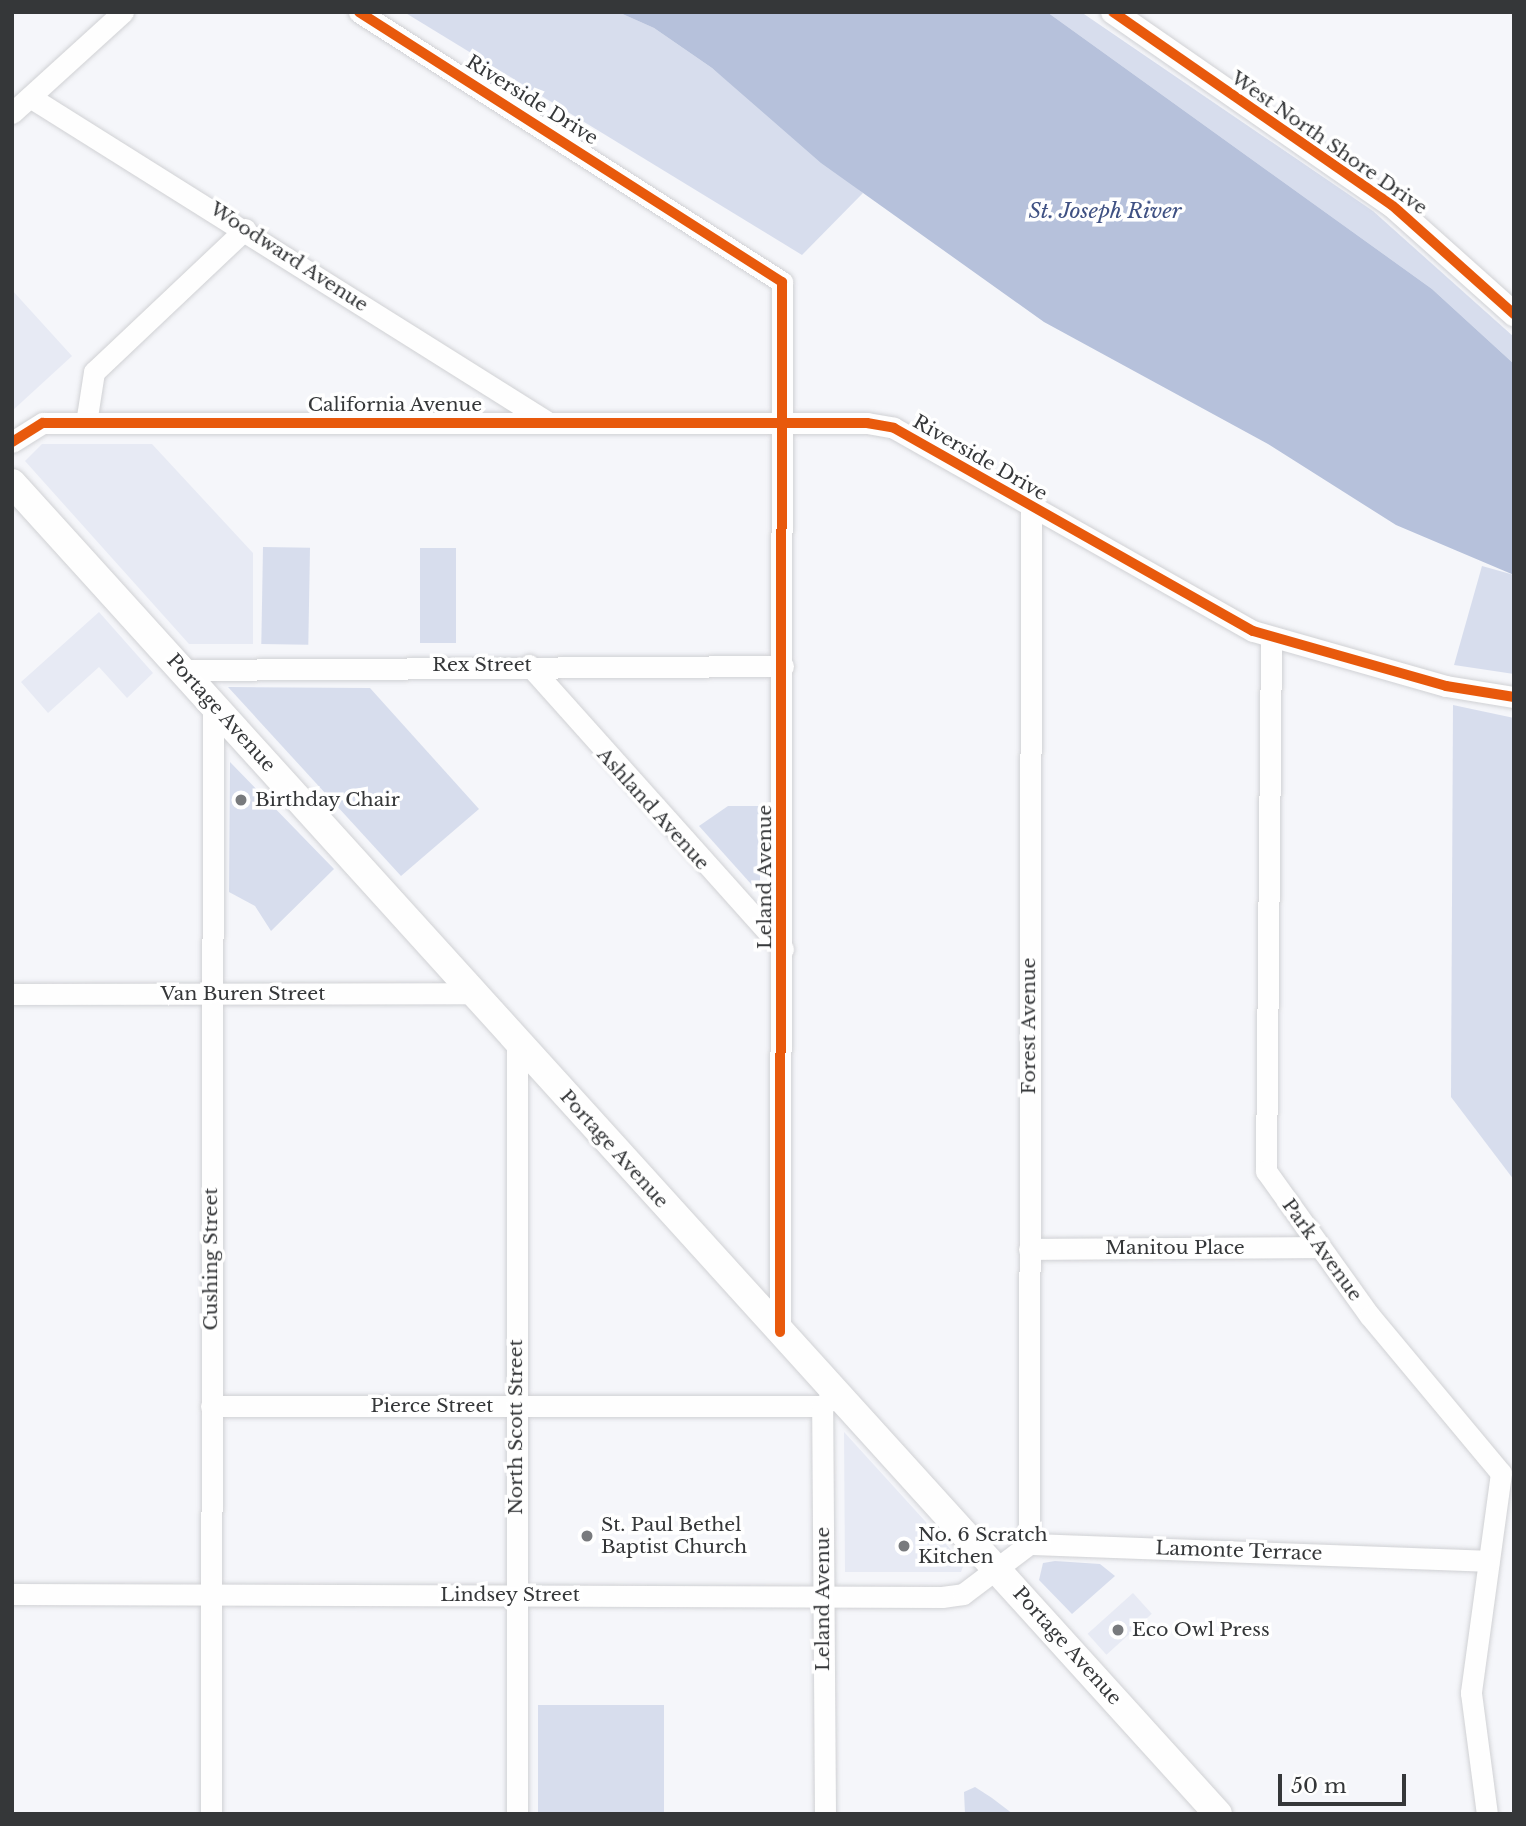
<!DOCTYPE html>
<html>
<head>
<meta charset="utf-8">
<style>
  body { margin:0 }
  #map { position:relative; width:1526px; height:1826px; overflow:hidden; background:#f5f6fa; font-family:"Libre Baskerville",serif }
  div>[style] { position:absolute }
  .built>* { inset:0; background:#e7eaf4; transform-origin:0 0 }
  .green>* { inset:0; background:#d7dded; transform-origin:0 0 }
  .water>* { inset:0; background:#b6c1db }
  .roads { filter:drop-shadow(0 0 2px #d0d1d4) drop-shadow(0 0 2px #d0d1d4) }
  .minor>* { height:21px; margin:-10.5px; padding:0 10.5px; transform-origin:10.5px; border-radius:10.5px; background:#fefefe }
  .tertiary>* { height:24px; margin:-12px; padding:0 12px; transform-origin:12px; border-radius:12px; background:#fefefe }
  .secondary>* { height:28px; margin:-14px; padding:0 14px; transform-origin:14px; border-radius:14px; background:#fefefe }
  .cycleway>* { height:10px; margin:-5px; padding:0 5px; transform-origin:5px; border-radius:5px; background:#e8590c }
  .dots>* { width:19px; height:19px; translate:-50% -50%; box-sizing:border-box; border:4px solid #fff; border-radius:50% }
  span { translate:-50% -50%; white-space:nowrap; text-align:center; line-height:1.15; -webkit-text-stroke:7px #fff; paint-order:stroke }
  .street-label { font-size:19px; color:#353739 }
  .poi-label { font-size:19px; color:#353739 }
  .left { translate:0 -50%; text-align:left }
  .water-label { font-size:21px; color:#3f5183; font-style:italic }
  .frame { position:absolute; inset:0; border:14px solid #353739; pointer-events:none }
  .scale { position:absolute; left:1278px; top:1774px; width:128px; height:32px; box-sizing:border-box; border:4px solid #353739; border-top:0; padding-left:9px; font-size:21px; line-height:24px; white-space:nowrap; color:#353739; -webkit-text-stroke:5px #fff; paint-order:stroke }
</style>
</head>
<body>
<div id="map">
  <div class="built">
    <i style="clip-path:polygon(12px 290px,72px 356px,12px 411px)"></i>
    <i style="clip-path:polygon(42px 444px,152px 444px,253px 553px,253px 644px,189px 644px,25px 461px)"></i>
    <i style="clip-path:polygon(99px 612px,153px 673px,127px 698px,99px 667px,48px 713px,21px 682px)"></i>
    <i style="clip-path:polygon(844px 1432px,964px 1564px,961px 1572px,845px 1572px)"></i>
    <i style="left:1133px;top:1593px;width:28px;height:61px;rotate:48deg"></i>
  </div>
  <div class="green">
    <i style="clip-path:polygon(404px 12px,618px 12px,654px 28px,712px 68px,863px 193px,802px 255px)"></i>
    <i style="clip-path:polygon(1047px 12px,1081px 12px,1373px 211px,1514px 337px,1514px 364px,1432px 289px)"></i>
    <i style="left:263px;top:547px;width:47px;height:97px;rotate:1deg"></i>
    <i style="left:420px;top:548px;width:36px;height:95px"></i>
    <i style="clip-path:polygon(1482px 566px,1514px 575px,1514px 674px,1454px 665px)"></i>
    <i style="clip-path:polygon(228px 687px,370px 688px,479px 809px,401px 876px)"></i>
    <i style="clip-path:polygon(1453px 705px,1514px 718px,1514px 1180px,1451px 1097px)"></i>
    <i style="clip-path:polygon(230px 762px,334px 869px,271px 931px,255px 906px,229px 892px)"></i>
    <i style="clip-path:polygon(728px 806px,760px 806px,760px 894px,699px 826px)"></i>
    <i style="clip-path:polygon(1055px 1561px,1100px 1564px,1115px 1576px,1072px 1614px,1039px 1580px,1043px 1563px)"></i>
    <i style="left:664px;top:1705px;width:109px;height:126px;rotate:90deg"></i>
    <i style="clip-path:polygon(975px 1787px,992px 1798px,1013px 1814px,965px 1814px,964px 1792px)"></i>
  </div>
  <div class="water">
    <i style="clip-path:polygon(618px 12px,1047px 12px,1432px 289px,1514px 364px,1514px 575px,1396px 525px,1268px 444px,1044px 322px,821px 163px,712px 68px,654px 28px)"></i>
  </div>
  <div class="roads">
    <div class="minor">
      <i style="left:359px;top:12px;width:502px;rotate:32.55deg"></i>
      <i style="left:782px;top:282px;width:1050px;rotate:90.11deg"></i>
      <i style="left:30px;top:97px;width:609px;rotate:32.12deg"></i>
      <i style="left:12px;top:113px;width:150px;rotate:-42.3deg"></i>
      <i style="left:86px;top:423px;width:52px;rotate:-81.1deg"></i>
      <i style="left:94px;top:372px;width:208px;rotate:-43.4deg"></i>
      <i style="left:12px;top:442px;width:36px;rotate:-32deg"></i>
      <i style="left:43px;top:423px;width:824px"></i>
      <i style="left:867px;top:423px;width:27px;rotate:10deg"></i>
      <i style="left:894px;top:428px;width:412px;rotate:29.5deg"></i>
      <i style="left:1253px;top:631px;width:201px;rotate:15.9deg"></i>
      <i style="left:1446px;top:686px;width:69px;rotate:9.2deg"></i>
      <i style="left:1271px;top:638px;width:533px;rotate:90.54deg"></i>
      <i style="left:1266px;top:1171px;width:178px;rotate:54.4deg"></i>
      <i style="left:1370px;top:1316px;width:204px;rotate:50.2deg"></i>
      <i style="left:1501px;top:1473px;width:222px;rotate:97.8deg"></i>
      <i style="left:1471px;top:1693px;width:122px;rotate:82.5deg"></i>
      <i style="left:529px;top:665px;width:381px;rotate:48.2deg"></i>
      <i style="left:182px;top:670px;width:601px;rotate:-0.38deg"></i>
      <i style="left:12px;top:994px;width:462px;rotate:-0.1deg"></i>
      <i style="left:517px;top:1040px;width:774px;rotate:90deg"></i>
      <i style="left:1029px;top:1249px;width:291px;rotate:-0.4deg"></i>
      <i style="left:211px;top:1406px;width:611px"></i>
      <i style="left:1029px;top:1544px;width:1035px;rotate:-89.89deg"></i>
      <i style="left:12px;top:1594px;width:930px;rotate:0.18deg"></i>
      <i style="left:942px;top:1597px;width:21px;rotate:-8deg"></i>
      <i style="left:963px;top:1594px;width:83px;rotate:-37.1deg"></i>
      <i style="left:1029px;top:1544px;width:460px;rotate:2.1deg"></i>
      <i style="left:211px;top:1814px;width:1110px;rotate:-89.9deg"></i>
      <i style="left:825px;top:1814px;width:408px;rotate:-90.4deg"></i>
      <i style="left:822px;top:1406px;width:13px;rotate:-39deg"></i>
    </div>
    <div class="tertiary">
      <i style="left:1113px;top:12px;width:339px;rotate:34.7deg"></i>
      <i style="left:1392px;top:205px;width:164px;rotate:41.8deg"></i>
    </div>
    <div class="secondary">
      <i style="left:12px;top:483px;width:1796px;rotate:47.82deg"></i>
    </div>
  </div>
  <div class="cycleway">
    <i style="left:359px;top:12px;width:502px;rotate:32.55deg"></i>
    <i style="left:782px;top:282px;width:1050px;rotate:90.11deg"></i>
    <i style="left:1113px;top:12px;width:339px;rotate:34.7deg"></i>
    <i style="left:1392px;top:205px;width:164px;rotate:41.8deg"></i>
    <i style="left:12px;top:442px;width:36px;rotate:-32deg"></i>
    <i style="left:43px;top:423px;width:824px"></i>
    <i style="left:867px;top:423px;width:27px;rotate:10deg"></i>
    <i style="left:894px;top:428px;width:412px;rotate:29.5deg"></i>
    <i style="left:1253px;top:631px;width:201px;rotate:15.9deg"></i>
    <i style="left:1446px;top:686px;width:69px;rotate:9.2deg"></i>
  </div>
  <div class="dots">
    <i style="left:241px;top:800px;background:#787a7d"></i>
    <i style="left:587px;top:1536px;background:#787a7d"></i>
    <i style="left:904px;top:1546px;background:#787a7d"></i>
    <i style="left:1118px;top:1630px;background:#787a7d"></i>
  </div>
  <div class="street-label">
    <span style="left:532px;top:100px;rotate:32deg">Riverside Drive</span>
    <span style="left:1329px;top:143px;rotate:35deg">West North Shore Drive</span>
    <span style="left:289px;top:257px;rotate:33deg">Woodward Avenue</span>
    <span style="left:395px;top:405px">California Avenue</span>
    <span style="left:980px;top:458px;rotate:30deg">Riverside Drive</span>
    <span style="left:482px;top:665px">Rex Street</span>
    <span style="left:221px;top:713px;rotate:48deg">Portage Avenue</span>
    <span style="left:653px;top:809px;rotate:48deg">Ashland Avenue</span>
    <span style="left:765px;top:877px;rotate:-90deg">Leland Avenue</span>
    <span style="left:243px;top:994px">Van Buren Street</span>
    <span style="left:1029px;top:1026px;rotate:-90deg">Forest Avenue</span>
    <span style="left:614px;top:1149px;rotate:48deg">Portage Avenue</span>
    <span style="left:1175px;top:1248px">Manitou Place</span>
    <span style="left:1322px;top:1250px;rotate:54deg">Park Avenue</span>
    <span style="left:211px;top:1259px;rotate:-90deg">Cushing Street</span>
    <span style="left:432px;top:1406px">Pierce Street</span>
    <span style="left:516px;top:1427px;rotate:-90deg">North Scott Street</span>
    <span style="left:1239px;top:1551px;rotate:2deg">Lamonte Terrace</span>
    <span style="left:510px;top:1595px">Lindsey Street</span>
    <span style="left:823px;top:1599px;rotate:-90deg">Leland Avenue</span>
    <span style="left:1067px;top:1646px;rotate:48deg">Portage Avenue</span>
  </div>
  <div class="poi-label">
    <span class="left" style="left:255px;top:800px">Birthday Chair</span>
    <span class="left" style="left:601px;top:1536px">St. Paul Bethel<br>Baptist Church</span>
    <span class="left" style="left:918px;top:1546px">No. 6 Scratch<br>Kitchen</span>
    <span class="left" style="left:1132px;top:1630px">Eco Owl Press</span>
  </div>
  <div class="water-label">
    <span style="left:1105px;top:211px">St. Joseph River</span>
  </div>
  <div class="frame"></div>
  <div class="scale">50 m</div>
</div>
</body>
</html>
